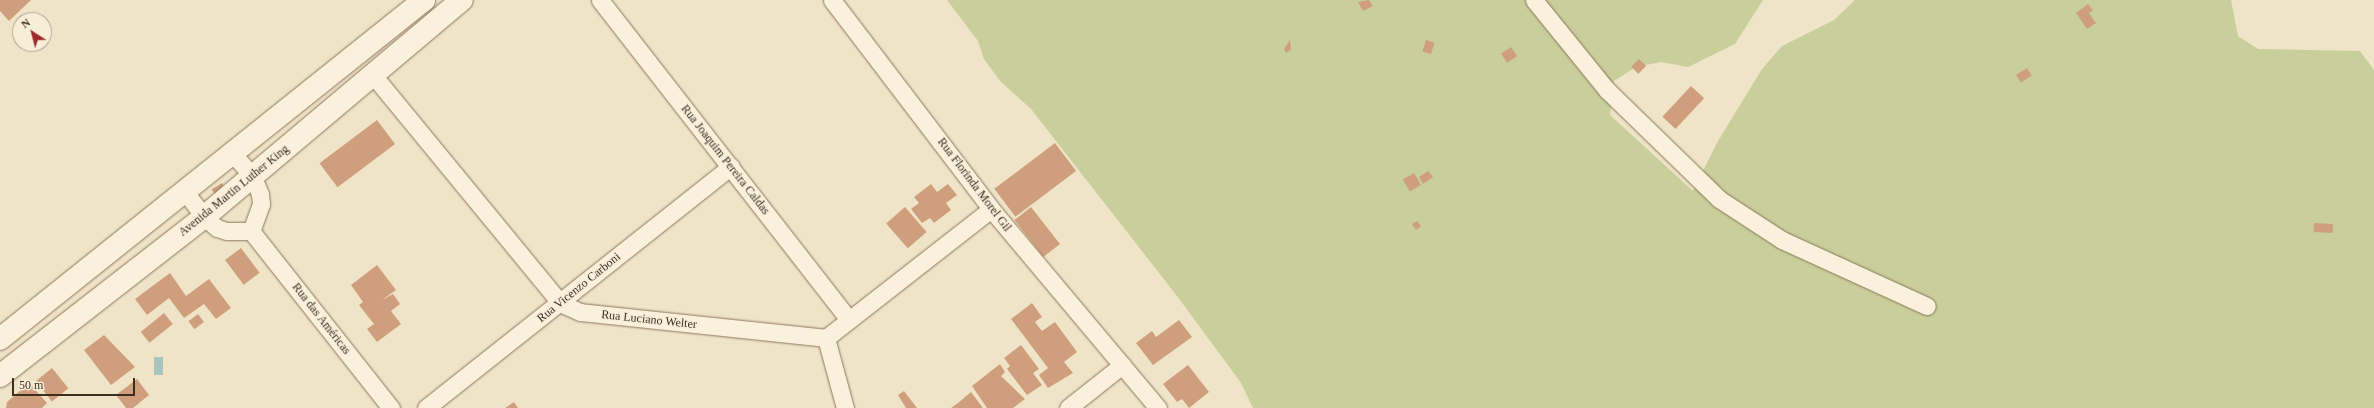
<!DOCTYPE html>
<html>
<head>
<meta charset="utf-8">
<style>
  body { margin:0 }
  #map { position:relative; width:2374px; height:408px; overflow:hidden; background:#f0e4c8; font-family:Georgia,serif }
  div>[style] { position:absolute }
  .green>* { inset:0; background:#c9cf9b }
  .water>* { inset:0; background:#a9c4bc; transform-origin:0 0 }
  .building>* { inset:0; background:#cf9f7d; transform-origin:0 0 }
  .roads { filter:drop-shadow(0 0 1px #8d765c) drop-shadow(0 0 1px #8d765c) }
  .street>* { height:17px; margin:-8.5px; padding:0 8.5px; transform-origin:8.5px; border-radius:8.5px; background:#faf1dc }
  .secondary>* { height:22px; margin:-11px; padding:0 11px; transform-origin:11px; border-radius:11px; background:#faf1dc }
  span { translate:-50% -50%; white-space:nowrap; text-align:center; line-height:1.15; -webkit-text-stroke:3px #f7eed8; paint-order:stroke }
  .street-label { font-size:12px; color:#3d2e20 }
  .north { position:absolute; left:12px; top:12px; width:40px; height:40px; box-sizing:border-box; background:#f7eed8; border:1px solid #ada18e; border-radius:50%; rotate:324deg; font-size:11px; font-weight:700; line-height:16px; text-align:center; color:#3d2e20 }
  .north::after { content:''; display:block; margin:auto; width:14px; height:18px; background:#9e2a2b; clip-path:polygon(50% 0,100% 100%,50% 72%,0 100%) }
  .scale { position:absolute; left:12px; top:378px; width:123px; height:18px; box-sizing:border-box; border:2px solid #3d2e20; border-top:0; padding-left:5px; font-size:12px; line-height:14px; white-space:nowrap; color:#3d2e20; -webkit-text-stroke:3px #f7eed8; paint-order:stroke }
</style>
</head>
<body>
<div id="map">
  <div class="green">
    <i style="clip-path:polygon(947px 0,1763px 0,1735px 44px,1688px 67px,1661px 62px,1636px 67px,1614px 81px,1610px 115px,1693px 191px,1718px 141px,1762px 69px,1782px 46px,1834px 20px,1855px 0,2231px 0,2238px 36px,2258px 49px,2360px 51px,2374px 70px,2374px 408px,1253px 408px,1241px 383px,1177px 296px,1031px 109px,1000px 81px,984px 59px,978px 41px)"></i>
  </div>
  <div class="water">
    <i style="left:154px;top:357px;width:9px;height:18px"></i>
  </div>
  <div class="building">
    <i style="clip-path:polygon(0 0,31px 0,9px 21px,0 11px)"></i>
    <i style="clip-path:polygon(1369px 0,1373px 6px,1363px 11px,1358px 2px)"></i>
    <i style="clip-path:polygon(2088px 4px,2093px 10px,2089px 13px,2096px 23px,2087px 29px,2076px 13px)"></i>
    <i style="clip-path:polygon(1290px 40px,1291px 50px,1286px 53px,1284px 49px)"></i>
    <i style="left:1426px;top:40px;width:9px;height:12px;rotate:18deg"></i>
    <i style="left:1511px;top:47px;width:11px;height:12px;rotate:56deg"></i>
    <i style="left:1639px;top:59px;width:10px;height:11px;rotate:45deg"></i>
    <i style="left:2027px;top:68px;width:9px;height:13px;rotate:58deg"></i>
    <i style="left:1691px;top:86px;width:18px;height:42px;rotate:43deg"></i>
    <i style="left:377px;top:120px;width:30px;height:72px;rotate:53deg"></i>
    <i style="left:1055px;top:143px;width:35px;height:76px;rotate:53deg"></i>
    <i style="clip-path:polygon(1428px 171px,1433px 177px,1423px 184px,1419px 177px)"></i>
    <i style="left:1414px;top:173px;width:14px;height:13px;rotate:60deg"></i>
    <i style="left:222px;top:183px;width:6px;height:12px;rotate:59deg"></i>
    <i style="clip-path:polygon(931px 184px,937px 192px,948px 184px,957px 195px,946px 203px,951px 210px,934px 223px,930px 218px,922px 223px,911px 209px,919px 203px,914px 197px)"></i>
    <i style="left:905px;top:207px;width:33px;height:25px;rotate:49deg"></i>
    <i style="left:1031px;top:207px;width:47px;height:21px;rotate:52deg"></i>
    <i style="clip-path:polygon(1417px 221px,1421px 226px,1416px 230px,1412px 224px)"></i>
    <i style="left:2314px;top:223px;width:19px;height:9px;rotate:3deg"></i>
    <i style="left:241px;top:248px;width:31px;height:20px;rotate:53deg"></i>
    <i style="clip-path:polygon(377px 265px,396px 290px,382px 300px,393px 294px,400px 304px,391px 311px,401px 324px,377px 342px,367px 329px,374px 324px,359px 305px,363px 302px,351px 285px)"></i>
    <i style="clip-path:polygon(170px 273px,186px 296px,209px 279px,231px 308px,216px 319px,204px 304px,184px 318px,169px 298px,147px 315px,135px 299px)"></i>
    <i style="clip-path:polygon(1032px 303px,1042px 317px,1035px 322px,1042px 331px,1055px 322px,1077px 352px,1064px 362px,1073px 373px,1048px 388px,1039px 375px,1048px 368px,1011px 319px)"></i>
    <i style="left:164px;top:313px;width:14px;height:30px;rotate:51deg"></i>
    <i style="left:198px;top:314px;width:10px;height:12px;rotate:53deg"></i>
    <i style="clip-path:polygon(1179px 320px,1192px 337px,1153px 365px,1136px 343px,1152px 331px,1156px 337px)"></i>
    <i style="clip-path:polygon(104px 335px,135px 367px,111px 385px,84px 350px)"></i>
    <i style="clip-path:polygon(1021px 345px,1039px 369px,1033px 373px,1042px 385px,1027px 395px,1007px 369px,1010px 366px,1004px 358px)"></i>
    <i style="clip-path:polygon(1000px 364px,1005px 372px,1001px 376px,1025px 399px,1013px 408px,987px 408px,972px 386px)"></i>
    <i style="clip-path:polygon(1188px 365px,1209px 392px,1189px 408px,1182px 399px,1177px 402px,1163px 384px)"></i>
    <i style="left:52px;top:368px;width:26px;height:21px;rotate:51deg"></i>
    <i style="clip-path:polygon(137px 379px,149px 395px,133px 408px,126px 408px,116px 395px)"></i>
    <i style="clip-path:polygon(29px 383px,47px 403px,42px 408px,6px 408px,7px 402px)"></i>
    <i style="clip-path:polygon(904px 391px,917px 408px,906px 408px,898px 395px)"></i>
    <i style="clip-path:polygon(971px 392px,983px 408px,951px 408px,958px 403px)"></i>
    <i style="clip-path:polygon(514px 402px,518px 408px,505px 408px)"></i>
  </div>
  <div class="roads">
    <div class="street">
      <i style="left:600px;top:0;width:405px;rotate:52.1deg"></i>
      <i style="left:832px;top:0;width:263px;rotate:52.7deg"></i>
      <i style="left:991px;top:209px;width:260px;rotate:50deg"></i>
      <i style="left:1534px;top:0;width:116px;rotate:51deg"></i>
      <i style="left:1607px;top:90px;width:156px;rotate:44.2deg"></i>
      <i style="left:1719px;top:199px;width:75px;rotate:33.1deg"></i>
      <i style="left:1782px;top:240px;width:159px;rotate:24.5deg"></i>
      <i style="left:373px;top:75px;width:295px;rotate:50.6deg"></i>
      <i style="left:560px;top:303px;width:22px;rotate:24deg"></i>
      <i style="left:580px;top:312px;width:247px;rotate:6deg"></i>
      <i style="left:826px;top:338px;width:209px;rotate:-38deg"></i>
      <i style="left:234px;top:155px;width:29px;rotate:49deg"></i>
      <i style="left:253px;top:177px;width:18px;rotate:68deg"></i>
      <i style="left:260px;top:194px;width:10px;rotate:84deg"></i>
      <i style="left:261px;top:204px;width:29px;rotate:110deg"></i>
      <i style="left:186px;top:193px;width:30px;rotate:53deg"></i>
      <i style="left:204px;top:217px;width:17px;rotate:40deg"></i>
      <i style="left:217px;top:228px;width:9px;rotate:18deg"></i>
      <i style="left:226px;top:231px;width:25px"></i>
      <i style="left:251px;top:231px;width:226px;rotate:51.7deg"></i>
      <i style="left:826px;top:338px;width:73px;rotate:74.8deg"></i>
      <i style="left:426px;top:408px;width:389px;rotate:-38.4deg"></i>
      <i style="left:1068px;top:408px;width:69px;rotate:-38.5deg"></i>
    </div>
    <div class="secondary">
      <i style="left:0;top:339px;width:543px;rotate:-38.64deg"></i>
      <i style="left:0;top:376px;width:259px;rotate:-37.9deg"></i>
      <i style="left:204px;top:217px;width:337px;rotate:-40.1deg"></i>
    </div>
  </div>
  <div class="street-label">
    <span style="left:725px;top:160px;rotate:52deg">Rua Joaquim Pereira Caldas</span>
    <span style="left:974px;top:185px;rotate:53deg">Rua Florinda Morel Gil</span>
    <span style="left:234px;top:191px;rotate:-39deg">Avenida Martin Luther King</span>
    <span style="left:579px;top:288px;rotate:-39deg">Rua Vicenzo Carboni</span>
    <span style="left:321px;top:319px;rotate:52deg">Rua das Américas</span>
    <span style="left:649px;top:320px;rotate:6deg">Rua Luciano Welter</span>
  </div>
  <div class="north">N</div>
  <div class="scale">50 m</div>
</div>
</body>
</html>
